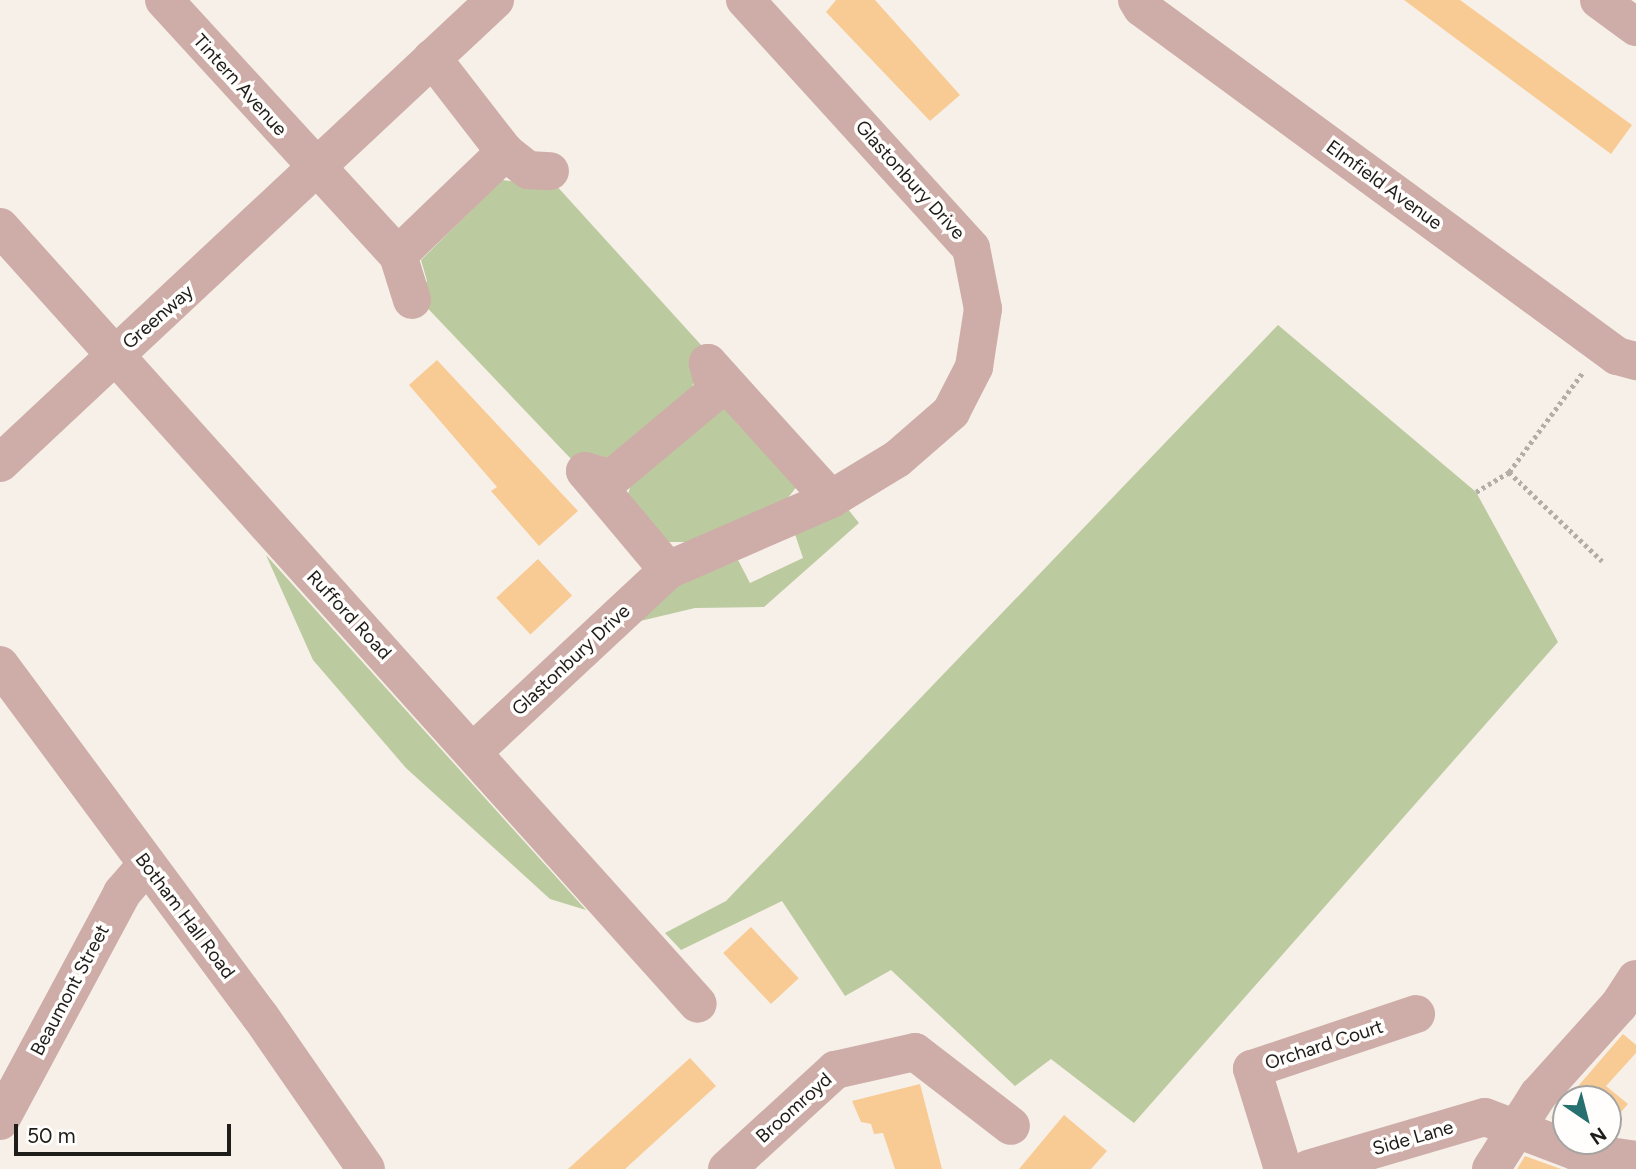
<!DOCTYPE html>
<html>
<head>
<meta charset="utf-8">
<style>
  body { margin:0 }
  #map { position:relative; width:1636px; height:1169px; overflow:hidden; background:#f6f0e8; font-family:Figtree,sans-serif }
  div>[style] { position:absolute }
  .green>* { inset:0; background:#bbca9f }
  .building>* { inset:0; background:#f9cb94; transform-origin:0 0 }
  .path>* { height:4.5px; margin-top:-2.25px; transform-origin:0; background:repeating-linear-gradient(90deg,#b2aea7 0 3.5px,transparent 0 7px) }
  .minor>* { height:38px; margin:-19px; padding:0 19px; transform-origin:19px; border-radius:19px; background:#ceada8 }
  span { translate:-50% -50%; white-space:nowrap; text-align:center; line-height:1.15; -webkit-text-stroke:7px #fffefc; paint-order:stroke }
  .street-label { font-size:19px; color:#1f1d1a }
  .north { position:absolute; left:1552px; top:1085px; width:70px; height:70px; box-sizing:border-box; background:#fffefc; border:2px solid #a5a4a2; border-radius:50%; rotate:145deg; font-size:19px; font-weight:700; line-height:28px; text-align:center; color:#1f1d1a }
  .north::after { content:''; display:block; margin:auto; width:24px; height:32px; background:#26716f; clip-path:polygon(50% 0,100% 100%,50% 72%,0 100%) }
  .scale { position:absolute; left:14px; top:1124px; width:217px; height:32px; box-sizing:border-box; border:4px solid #1f1d1a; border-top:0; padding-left:9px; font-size:21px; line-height:24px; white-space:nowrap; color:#1f1d1a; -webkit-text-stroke:5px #fffefc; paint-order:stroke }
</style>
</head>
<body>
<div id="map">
  <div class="green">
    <i style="clip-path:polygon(544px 172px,702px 346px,690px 396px,613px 459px,584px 452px,573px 461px,416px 296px,427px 281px,421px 260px,502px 180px,529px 183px)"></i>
    <i style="clip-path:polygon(1278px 325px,1476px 492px,1558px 642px,1134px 1123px,1051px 1059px,1015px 1086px,891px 970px,845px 996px,782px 901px,681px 950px,665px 933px,726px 901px)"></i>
    <i style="clip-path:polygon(714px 404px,733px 404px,798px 485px,783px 504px,690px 542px,669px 542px,627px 497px,634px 475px)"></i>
    <i style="clip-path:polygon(847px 508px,859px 523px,764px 607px,695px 608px,636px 622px,668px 588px,738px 560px,750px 583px,803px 558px,795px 534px)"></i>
    <i style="clip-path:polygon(266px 555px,586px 910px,550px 899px,406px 768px,313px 660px)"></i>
  </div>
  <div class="building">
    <i style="clip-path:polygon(836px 0,875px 0,960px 95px,930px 121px,826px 12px)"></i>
    <i style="clip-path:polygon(1404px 0,1460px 0,1632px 125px,1611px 154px)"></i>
    <i style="clip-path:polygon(437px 360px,578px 511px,539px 546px,491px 491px,497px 487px,409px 385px)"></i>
    <i style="left:538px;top:559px;width:50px;height:57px;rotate:47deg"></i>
    <i style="left:751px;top:927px;width:70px;height:38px;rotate:47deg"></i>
    <i style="clip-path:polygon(1623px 1034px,1636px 1045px,1636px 1053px,1606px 1086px,1628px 1104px,1608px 1127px,1608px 1099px,1567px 1099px)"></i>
    <i style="clip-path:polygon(690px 1058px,716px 1086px,625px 1169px,568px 1169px)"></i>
    <i style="clip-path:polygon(920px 1084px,942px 1169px,895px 1169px,883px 1133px,874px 1134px,871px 1124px,861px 1122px,852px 1101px)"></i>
    <i style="clip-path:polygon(1566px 1100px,1566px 1124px,1551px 1118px)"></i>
    <i style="clip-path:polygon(1064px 1115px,1107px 1151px,1091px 1169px,1019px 1169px)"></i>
    <i style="clip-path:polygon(1525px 1156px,1561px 1169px,1517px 1169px)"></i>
  </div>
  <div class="path">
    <i style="left:1509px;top:472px;width:129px;rotate:43.7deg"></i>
    <i style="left:1476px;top:492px;width:39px;rotate:-31deg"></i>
    <i style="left:1509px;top:472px;width:124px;rotate:-53.5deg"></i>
  </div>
  <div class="minor">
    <i style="left:164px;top:0;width:346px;rotate:47.5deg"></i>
    <i style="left:398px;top:255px;width:149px;rotate:-43.9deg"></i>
    <i style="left:505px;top:152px;width:119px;rotate:-127.8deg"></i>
    <i style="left:1137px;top:0;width:9px;rotate:58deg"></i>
    <i style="left:1142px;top:8px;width:589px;rotate:36.23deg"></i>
    <i style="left:1617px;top:356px;width:20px;rotate:15deg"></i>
    <i style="left:1599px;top:0;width:46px;rotate:36.1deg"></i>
    <i style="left:505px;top:152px;width:29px;rotate:38deg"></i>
    <i style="left:528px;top:170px;width:22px;rotate:3deg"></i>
    <i style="left:0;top:227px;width:1044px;rotate:48.07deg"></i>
    <i style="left:398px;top:255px;width:47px;rotate:72.7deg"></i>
    <i style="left:0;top:463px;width:678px;rotate:-43.09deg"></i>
    <i style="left:668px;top:570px;width:129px;rotate:-130deg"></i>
    <i style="left:585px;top:471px;width:28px;rotate:15deg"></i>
    <i style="left:612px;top:478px;width:134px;rotate:-39.9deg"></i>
    <i style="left:715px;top:392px;width:30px;rotate:-104deg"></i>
    <i style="left:708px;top:363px;width:183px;rotate:47.9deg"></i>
    <i style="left:0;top:665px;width:437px;rotate:53.5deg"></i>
    <i style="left:260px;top:1016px;width:186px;rotate:55.3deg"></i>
    <i style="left:474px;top:751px;width:265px;rotate:-43deg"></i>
    <i style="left:668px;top:570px;width:178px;rotate:-23.5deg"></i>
    <i style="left:831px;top:499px;width:77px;rotate:-31.2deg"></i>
    <i style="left:897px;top:459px;width:72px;rotate:-41deg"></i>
    <i style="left:951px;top:412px;width:51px;rotate:-62.9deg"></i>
    <i style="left:974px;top:367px;width:59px;rotate:-81.2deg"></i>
    <i style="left:983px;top:309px;width:62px;rotate:-101.1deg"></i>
    <i style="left:971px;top:248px;width:336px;rotate:-132.3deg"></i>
    <i style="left:0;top:1121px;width:259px;rotate:-61.8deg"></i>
    <i style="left:122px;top:893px;width:38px;rotate:-49deg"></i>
    <i style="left:727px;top:1169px;width:147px;rotate:-42.5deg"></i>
    <i style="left:835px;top:1070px;width:82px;rotate:-12.7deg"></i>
    <i style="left:915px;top:1052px;width:121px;rotate:37.6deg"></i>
    <i style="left:1283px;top:1169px;width:105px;rotate:-107.2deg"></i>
    <i style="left:1252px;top:1069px;width:173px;rotate:-18.5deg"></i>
    <i style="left:1308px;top:1169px;width:184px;rotate:-16.4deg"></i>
    <i style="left:1485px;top:1117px;width:96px;rotate:20.7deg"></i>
    <i style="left:1575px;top:1151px;width:62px;rotate:8.4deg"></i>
    <i style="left:1491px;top:1169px;width:88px;rotate:-57.6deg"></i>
    <i style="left:1538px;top:1095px;width:121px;rotate:-48deg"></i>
    <i style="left:1619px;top:1005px;width:31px;rotate:-57deg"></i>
  </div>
  <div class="street-label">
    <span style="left:240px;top:85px;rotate:48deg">Tintern Avenue</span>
    <span style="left:910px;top:180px;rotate:48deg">Glastonbury Drive</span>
    <span style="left:1384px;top:185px;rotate:36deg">Elmfield Avenue</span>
    <span style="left:158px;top:317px;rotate:-41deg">Greenway</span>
    <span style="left:349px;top:615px;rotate:47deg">Rufford Road</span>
    <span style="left:571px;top:660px;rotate:-43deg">Glastonbury Drive</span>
    <span style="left:185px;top:916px;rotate:53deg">Botham Hall Road</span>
    <span style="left:70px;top:990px;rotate:-62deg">Beaumont Street</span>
    <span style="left:1324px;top:1045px;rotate:-18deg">Orchard Court</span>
    <span style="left:794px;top:1108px;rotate:-42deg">Broomroyd</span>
    <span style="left:1413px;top:1138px;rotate:-16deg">Side Lane</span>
  </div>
  <div class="north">N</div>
  <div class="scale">50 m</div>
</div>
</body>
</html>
